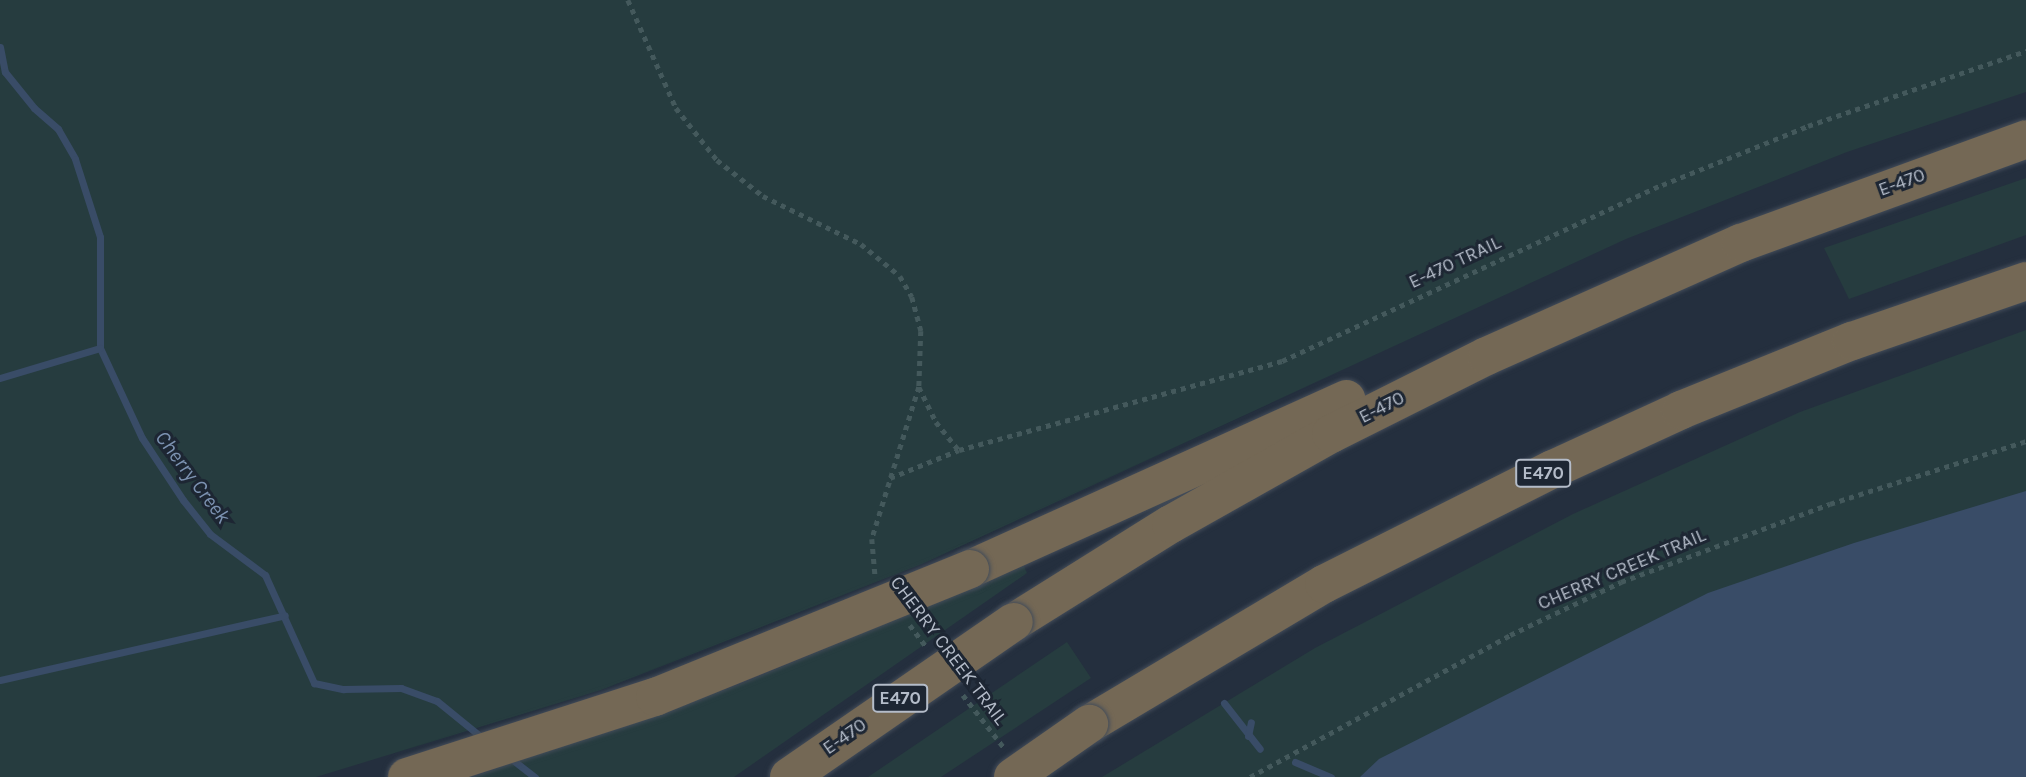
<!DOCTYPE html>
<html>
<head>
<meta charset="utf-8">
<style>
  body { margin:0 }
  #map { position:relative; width:2026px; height:777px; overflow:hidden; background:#242f3e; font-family:Karla,sans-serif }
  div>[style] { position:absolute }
  .green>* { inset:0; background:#263c3f }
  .water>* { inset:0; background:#394c67 }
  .stream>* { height:7px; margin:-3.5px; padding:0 3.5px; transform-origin:3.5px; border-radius:3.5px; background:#394c67 }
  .path>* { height:4.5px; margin-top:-2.25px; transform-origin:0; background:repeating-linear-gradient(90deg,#44595c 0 5px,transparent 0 10px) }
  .roads { filter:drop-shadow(0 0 2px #434c59) drop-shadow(0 0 2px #434c59) }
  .highway>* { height:38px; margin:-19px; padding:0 19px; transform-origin:19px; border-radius:19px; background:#746855 }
  .bridges { filter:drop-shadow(0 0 2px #434c59) drop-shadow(0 0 2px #434c59) }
  .highway-bridge>* { height:38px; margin:-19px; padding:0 19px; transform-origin:19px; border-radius:19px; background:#746855 }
  span { translate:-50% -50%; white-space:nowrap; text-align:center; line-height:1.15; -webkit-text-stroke:6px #1d2633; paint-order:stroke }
  .shield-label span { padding:2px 5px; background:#1d2633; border:2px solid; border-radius:5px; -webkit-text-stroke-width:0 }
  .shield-label { font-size:18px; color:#b4bcc9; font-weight:700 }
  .street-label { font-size:19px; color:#b4bcc9 }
  .water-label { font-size:21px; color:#7c92b1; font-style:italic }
</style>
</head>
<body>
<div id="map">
  <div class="green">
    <i style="clip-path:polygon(0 0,2026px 0,2026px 92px,1847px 152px,1626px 239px,922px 564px,601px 690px,316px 777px,0 777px)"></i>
    <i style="clip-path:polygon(2026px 178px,2026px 235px,1849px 299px,1824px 248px)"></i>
    <i style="clip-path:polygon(2026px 330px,2026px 777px,1102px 777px,1315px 648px,1573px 514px,1800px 412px)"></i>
    <i style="clip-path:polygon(1024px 566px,1027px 573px,734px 777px,472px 777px,738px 685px)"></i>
    <i style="clip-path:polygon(1067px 642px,1091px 678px,941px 777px,868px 777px)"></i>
  </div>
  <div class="water">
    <i style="clip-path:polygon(2026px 491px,2026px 777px,1360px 777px,1379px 759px,1708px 593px,1854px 543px)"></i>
  </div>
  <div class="stream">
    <i style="left:0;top:47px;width:25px;rotate:79deg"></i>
    <i style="left:5px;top:72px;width:46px;rotate:51.1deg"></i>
    <i style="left:34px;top:108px;width:32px;rotate:41deg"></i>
    <i style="left:58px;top:129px;width:34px;rotate:60deg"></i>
    <i style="left:75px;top:159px;width:82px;rotate:72.2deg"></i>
    <i style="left:100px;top:237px;width:111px;rotate:90deg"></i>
    <i style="left:100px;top:348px;width:99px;rotate:65deg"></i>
    <i style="left:142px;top:438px;width:74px;rotate:56.5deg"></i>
    <i style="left:183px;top:500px;width:43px;rotate:51.5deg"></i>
    <i style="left:210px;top:534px;width:69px;rotate:36.7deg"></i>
    <i style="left:265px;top:575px;width:119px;rotate:65.6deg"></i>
    <i style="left:314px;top:683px;width:30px;rotate:12deg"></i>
    <i style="left:343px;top:689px;width:58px;rotate:-1deg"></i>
    <i style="left:401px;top:688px;width:38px;rotate:20deg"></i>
    <i style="left:437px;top:701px;width:62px;rotate:39.1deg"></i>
    <i style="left:0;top:378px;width:104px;rotate:-16.7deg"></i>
    <i style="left:0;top:680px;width:292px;rotate:-12.8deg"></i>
    <i style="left:1224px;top:703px;width:58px;rotate:52deg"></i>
    <i style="left:1248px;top:736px;width:14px;rotate:-78deg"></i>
    <i style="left:509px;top:757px;width:33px;rotate:38deg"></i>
    <i style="left:1295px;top:762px;width:39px;rotate:23deg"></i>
  </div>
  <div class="path">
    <i style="left:628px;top:0;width:118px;rotate:66deg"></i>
    <i style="left:676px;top:108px;width:66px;rotate:51.7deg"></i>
    <i style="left:717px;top:160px;width:58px;rotate:38deg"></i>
    <i style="left:763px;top:196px;width:109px;rotate:26.1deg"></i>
    <i style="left:861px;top:244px;width:50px;rotate:39.4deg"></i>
    <i style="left:900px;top:276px;width:24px;rotate:60deg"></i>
    <i style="left:912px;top:297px;width:35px;rotate:75deg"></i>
    <i style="left:921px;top:331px;width:56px;rotate:92deg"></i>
    <i style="left:919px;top:387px;width:159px;rotate:107.2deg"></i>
    <i style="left:872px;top:539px;width:36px;rotate:85deg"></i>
    <i style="left:919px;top:387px;width:39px;rotate:64deg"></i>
    <i style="left:936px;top:422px;width:36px;rotate:51deg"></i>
    <i style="left:890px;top:478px;width:74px;rotate:-22.1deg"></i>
    <i style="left:959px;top:450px;width:335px;rotate:-15.4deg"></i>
    <i style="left:1282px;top:361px;width:419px;rotate:-24.9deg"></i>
    <i style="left:1662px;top:185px;width:157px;rotate:-22deg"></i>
    <i style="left:1808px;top:126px;width:231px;rotate:-19deg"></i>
    <i style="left:910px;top:625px;width:26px;rotate:53deg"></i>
    <i style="left:963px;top:695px;width:68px;rotate:52.1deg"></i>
    <i style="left:1250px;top:777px;width:296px;rotate:-28.6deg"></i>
    <i style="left:1510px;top:635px;width:123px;rotate:-25.5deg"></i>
    <i style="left:1621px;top:582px;width:223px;rotate:-20.5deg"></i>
    <i style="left:1830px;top:504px;width:206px;rotate:-17.8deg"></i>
  </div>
  <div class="roads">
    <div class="highway">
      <i style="left:970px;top:569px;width:413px;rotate:-24.3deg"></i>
      <i style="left:1014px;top:622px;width:185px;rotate:-32deg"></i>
      <i style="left:1171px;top:524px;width:184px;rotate:-29.4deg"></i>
      <i style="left:1331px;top:434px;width:174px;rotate:-26.6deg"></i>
      <i style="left:1487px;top:356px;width:278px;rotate:-24deg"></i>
      <i style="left:1741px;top:243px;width:303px;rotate:-20deg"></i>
      <i style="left:1089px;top:724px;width:274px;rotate:-30.8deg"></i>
      <i style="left:1324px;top:584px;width:256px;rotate:-26.7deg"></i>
      <i style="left:1553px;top:469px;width:141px;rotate:-24.7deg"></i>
      <i style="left:1681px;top:410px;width:184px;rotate:-22deg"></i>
      <i style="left:1852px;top:341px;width:184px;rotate:-19deg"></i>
    </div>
  </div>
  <div class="bridges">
    <div class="highway-bridge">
      <i style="left:407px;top:777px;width:261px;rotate:-17.9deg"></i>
      <i style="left:655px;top:697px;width:340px;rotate:-22.1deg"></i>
      <i style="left:789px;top:777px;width:273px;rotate:-34.6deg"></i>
      <i style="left:1013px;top:777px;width:93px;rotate:-34.9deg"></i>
    </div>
  </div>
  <div class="shield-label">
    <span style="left:1543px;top:473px">E470</span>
    <span style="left:900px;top:698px">E470</span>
  </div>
  <div class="street-label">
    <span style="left:1902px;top:183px;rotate:-20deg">E-470</span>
    <span style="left:1455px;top:263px;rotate:-25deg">E-470 TRAIL</span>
    <span style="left:1382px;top:408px;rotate:-27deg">E-470</span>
    <span style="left:1622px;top:570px;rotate:-23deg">CHERRY CREEK TRAIL</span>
    <span style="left:948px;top:651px;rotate:53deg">CHERRY CREEK TRAIL</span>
    <span style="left:845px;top:737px;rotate:-35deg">E-470</span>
  </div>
  <div class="water-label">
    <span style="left:193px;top:477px;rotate:53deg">Cherry Creek</span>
  </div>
</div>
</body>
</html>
